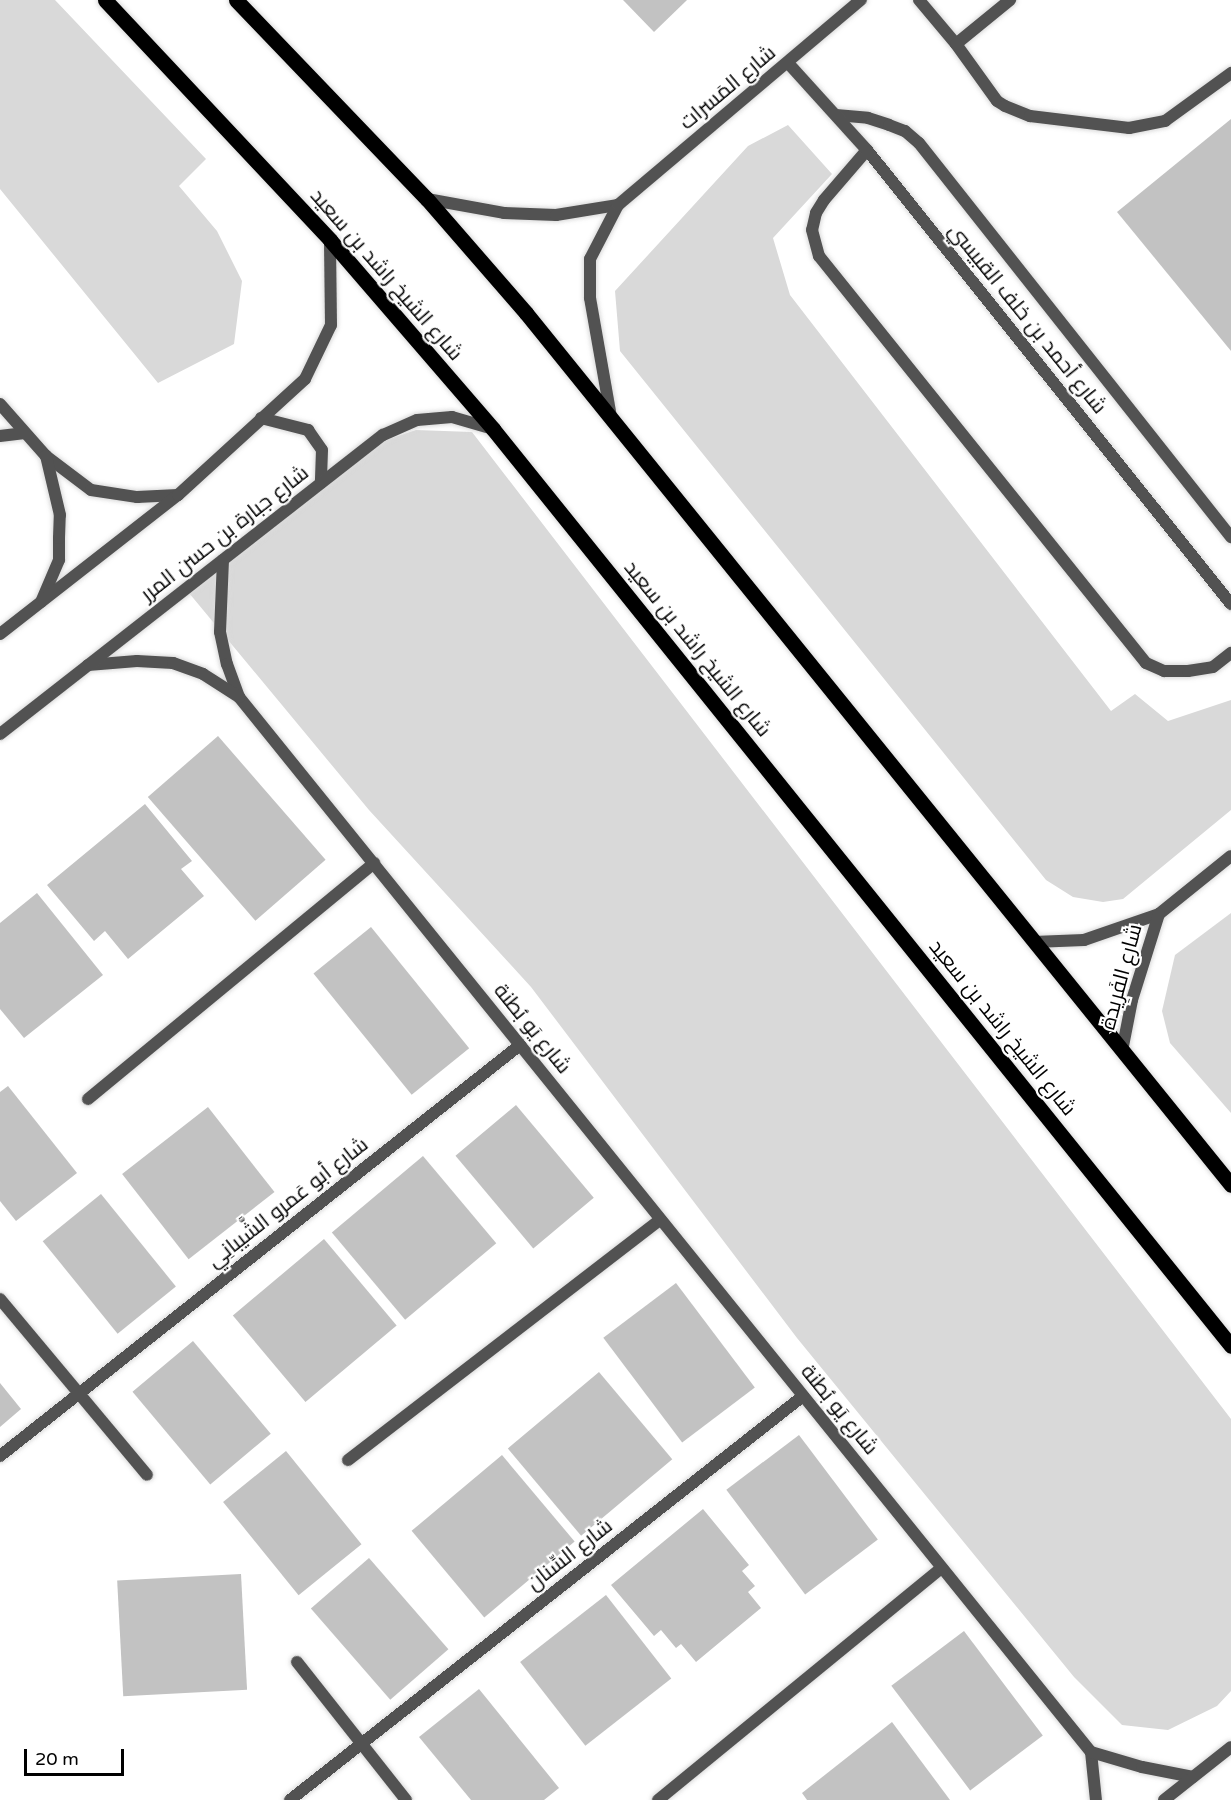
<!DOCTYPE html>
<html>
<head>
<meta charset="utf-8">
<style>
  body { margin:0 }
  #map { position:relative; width:1231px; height:1800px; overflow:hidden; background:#fff; font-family:"Varela Round",Cairo,sans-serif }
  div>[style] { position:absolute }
  .green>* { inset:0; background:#d9d9d9 }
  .building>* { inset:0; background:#c2c2c2; transform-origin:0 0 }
  .roads { filter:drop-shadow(0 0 2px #dbdbdb) drop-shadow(0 0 2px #dbdbdb) }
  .service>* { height:12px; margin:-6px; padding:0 6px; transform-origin:6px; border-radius:6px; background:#525252 }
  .minor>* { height:12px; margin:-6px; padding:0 6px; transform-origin:6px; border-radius:6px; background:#525252 }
  .tertiary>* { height:12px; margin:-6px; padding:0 6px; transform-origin:6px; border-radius:6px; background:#525252 }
  .primary>* { height:15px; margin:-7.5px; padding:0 7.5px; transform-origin:7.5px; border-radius:7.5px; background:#000 }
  span { translate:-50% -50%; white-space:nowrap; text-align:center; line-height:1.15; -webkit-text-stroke:4.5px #fff; paint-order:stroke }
  .street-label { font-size:21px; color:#000 }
  .scale { position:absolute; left:24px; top:1749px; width:100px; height:27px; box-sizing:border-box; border:3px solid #000; border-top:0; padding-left:8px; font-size:18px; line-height:21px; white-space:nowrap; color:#000; -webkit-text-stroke:4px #fff; paint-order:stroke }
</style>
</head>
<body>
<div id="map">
  <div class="green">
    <i style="clip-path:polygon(0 0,55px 0,206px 159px,179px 186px,217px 231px,242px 281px,234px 344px,158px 383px,0 189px)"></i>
    <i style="clip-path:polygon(788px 125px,832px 174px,773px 238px,790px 295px,1111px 711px,1135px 694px,1168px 721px,1231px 700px,1231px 810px,1123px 899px,1103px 902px,1073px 897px,1046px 880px,620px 351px,615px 291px,748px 146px)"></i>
    <i style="clip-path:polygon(416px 430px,472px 432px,1231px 1419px,1231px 1691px,1217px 1706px,1168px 1730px,1122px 1725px,1074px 1677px,797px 1338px,531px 987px,369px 810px,189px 593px,377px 443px)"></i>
    <i style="clip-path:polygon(1231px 913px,1231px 1113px,1170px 1043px,1162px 1011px,1175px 955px)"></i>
  </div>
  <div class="building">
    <i style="clip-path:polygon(623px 0,687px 0,654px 32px)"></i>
    <i style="clip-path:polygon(1231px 119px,1231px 351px,1117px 212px)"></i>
    <i style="left:218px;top:736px;width:164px;height:93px;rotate:49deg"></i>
    <i style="clip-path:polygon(145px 804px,192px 861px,181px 869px,204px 896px,128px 959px,105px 931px,94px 941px,47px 885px)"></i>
    <i style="clip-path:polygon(37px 893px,103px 975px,24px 1038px,0 1009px,0 923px)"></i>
    <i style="left:371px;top:927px;width:156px;height:74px;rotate:51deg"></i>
    <i style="clip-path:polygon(8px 1086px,77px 1173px,16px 1221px,0 1201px,0 1092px)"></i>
    <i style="left:516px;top:1105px;width:121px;height:79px;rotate:50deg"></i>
    <i style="left:208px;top:1107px;width:108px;height:109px;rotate:52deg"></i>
    <i style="left:423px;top:1156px;width:114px;height:119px;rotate:50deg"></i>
    <i style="left:101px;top:1194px;width:119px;height:75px;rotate:51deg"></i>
    <i style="left:324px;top:1239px;width:113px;height:119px;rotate:50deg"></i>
    <i style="left:676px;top:1283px;width:131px;height:91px;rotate:53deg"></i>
    <i style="left:193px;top:1341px;width:121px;height:79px;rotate:50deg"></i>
    <i style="left:599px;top:1372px;width:114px;height:119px;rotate:50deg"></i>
    <i style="clip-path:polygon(0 1383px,21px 1409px,0 1427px)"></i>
    <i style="left:799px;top:1435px;width:131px;height:91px;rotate:53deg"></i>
    <i style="left:286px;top:1451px;width:120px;height:81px;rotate:51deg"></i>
    <i style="left:502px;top:1455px;width:113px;height:118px;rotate:50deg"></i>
    <i style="clip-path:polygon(703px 1509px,749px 1565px,742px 1571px,755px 1586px,748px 1592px,761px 1608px,696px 1662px,681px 1644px,676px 1648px,661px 1630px,654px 1636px,611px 1585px)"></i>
    <i style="left:369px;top:1558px;width:121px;height:77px;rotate:49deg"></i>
    <i style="left:241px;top:1574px;width:116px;height:124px;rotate:87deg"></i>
    <i style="left:606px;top:1595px;width:106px;height:109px;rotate:52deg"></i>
    <i style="left:964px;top:1631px;width:131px;height:91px;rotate:53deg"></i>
    <i style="clip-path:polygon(479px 1689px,559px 1788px,544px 1800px,471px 1800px,419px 1737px)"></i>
    <i style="clip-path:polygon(892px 1722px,950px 1800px,807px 1800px,802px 1793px)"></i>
  </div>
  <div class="roads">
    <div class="service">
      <i style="left:919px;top:0;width:57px;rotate:49.9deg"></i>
      <i style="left:956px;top:44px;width:70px;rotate:-39.2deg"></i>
      <i style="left:956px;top:44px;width:70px;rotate:54.3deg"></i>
      <i style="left:997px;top:101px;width:9px;rotate:32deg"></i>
      <i style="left:1005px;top:106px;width:27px;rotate:22deg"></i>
      <i style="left:1030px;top:116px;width:100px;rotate:6.9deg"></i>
      <i style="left:1129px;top:128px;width:37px;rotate:-11deg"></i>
      <i style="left:1165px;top:121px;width:82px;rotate:-36deg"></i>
      <i style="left:836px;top:115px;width:32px;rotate:5deg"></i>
      <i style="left:868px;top:118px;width:22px;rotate:18deg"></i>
      <i style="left:889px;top:125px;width:17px;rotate:21deg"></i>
      <i style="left:905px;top:131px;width:18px;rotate:41deg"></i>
      <i style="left:919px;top:143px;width:503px;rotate:51.63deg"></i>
      <i style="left:867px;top:150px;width:66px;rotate:130.7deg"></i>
      <i style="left:824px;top:200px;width:15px;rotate:122deg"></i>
      <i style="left:816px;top:213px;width:17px;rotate:103deg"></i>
      <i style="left:812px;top:230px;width:27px;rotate:75deg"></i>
      <i style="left:819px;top:256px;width:522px;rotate:51.22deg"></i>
      <i style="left:1146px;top:663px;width:20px;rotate:24deg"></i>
      <i style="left:1164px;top:671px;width:24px"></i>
      <i style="left:1188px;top:671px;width:25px;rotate:-9deg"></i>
      <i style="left:1213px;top:667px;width:23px;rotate:-38deg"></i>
      <i style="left:0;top:436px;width:25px;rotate:-7deg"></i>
      <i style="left:88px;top:1099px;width:371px;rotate:-39.5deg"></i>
      <i style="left:0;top:1299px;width:229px;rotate:50.1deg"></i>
      <i style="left:348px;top:1460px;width:394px;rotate:-37.6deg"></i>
      <i style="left:297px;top:1662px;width:176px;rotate:51.7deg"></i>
      <i style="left:658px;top:1800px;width:366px;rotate:-39.3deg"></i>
    </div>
    <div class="minor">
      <i style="left:788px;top:63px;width:118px;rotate:47.8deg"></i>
      <i style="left:867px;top:150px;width:582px;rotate:51.28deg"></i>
      <i style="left:427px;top:199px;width:78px;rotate:10.3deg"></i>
      <i style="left:504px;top:213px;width:52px;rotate:2.2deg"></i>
      <i style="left:556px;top:215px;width:63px;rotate:-9.2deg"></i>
      <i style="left:0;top:404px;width:69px;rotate:48.5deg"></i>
      <i style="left:46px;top:456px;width:56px;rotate:37.1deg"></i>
      <i style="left:91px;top:490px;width:47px;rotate:8.7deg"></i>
      <i style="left:137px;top:497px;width:41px;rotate:-2.8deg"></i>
      <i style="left:611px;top:417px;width:121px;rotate:-100deg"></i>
      <i style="left:590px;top:298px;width:39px;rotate:-90deg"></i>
      <i style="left:590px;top:259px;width:61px;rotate:-62.6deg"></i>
      <i style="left:618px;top:205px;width:318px;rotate:-40.2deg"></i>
      <i style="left:223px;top:560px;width:72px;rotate:92.4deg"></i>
      <i style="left:220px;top:632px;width:33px;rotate:78deg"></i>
      <i style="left:227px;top:664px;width:35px;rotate:70deg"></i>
      <i style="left:239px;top:697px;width:1356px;rotate:51.08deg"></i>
      <i style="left:1091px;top:1752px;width:48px;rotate:84.1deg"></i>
      <i style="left:41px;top:602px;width:46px;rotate:-66.8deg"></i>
      <i style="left:59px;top:560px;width:22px;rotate:-90deg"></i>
      <i style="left:59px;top:538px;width:23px;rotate:-88deg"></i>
      <i style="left:60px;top:515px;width:61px;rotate:-103.3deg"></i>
      <i style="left:88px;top:665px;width:49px;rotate:-4.7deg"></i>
      <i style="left:137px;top:661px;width:36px;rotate:3deg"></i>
      <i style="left:173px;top:663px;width:32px;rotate:20deg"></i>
      <i style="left:203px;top:674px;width:43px;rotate:32.6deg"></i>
      <i style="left:1034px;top:942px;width:50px;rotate:-2.3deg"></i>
      <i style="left:1084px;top:940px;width:79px;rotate:-19.1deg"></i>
      <i style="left:1159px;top:914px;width:92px;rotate:-38.9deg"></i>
      <i style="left:1122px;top:1051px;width:52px;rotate:-78.9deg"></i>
      <i style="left:1132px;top:1000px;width:90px;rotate:-72.6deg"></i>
      <i style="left:0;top:1456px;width:663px;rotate:-38.32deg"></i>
      <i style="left:1091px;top:1752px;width:53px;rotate:16.4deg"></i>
      <i style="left:1142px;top:1767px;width:52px;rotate:11.1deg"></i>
      <i style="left:290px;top:1800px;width:653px;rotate:-38.22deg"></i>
    </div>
    <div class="tertiary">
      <i style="left:261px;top:418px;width:49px;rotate:14.3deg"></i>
      <i style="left:308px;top:430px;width:24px;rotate:55deg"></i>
      <i style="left:322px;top:450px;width:33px;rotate:92deg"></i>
      <i style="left:0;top:634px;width:226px;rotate:-38deg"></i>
      <i style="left:178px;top:495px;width:172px;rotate:-42.4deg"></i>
      <i style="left:305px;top:379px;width:60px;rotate:-64.3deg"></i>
      <i style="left:331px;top:325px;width:85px;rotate:-90.7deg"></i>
      <i style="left:0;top:734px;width:486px;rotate:-38deg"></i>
      <i style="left:383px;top:435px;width:37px;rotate:-24deg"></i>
      <i style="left:417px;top:420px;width:35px;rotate:-5deg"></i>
      <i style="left:452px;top:417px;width:43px;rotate:16.3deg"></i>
      <i style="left:1164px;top:1800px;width:85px;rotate:-38.3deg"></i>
    </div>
    <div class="primary">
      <i style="left:105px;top:0;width:329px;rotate:46.8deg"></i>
      <i style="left:330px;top:240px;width:250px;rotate:49.2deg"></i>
      <i style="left:493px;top:429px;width:1177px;rotate:51.17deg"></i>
      <i style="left:236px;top:0;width:276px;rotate:46.2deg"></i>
      <i style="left:427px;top:199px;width:151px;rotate:49deg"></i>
      <i style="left:526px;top:313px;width:1121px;rotate:51.04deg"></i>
    </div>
  </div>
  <div class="street-label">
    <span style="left:728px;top:88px;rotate:-40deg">شارع المَسرات</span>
    <span style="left:386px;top:275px;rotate:49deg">شارع الشيخ راشد بن سعيد</span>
    <span style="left:1027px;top:319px;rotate:51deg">شارع أحمد بن خلف القبيسي</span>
    <span style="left:225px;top:534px;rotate:-38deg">شارع جبارة بن حسن المرر</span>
    <span style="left:697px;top:649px;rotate:51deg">شارع الشيخ راشد بن سعيد</span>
    <span style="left:1122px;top:977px;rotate:-75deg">شارع الفَرِيدة</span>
    <span style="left:1002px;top:1028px;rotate:51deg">شارع الشيخ راشد بن سعيد</span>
    <span style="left:532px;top:1029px;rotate:51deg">شارع يَو بُطنة</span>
    <span style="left:288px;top:1203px;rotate:-38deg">شارع أبو عَمرو الشَّيبانِي</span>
    <span style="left:839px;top:1410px;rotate:51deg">شارع يَو بُطنة</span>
    <span style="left:570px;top:1555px;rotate:-38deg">شارع السِّنان</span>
  </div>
  <div class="scale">20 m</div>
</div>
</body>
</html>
